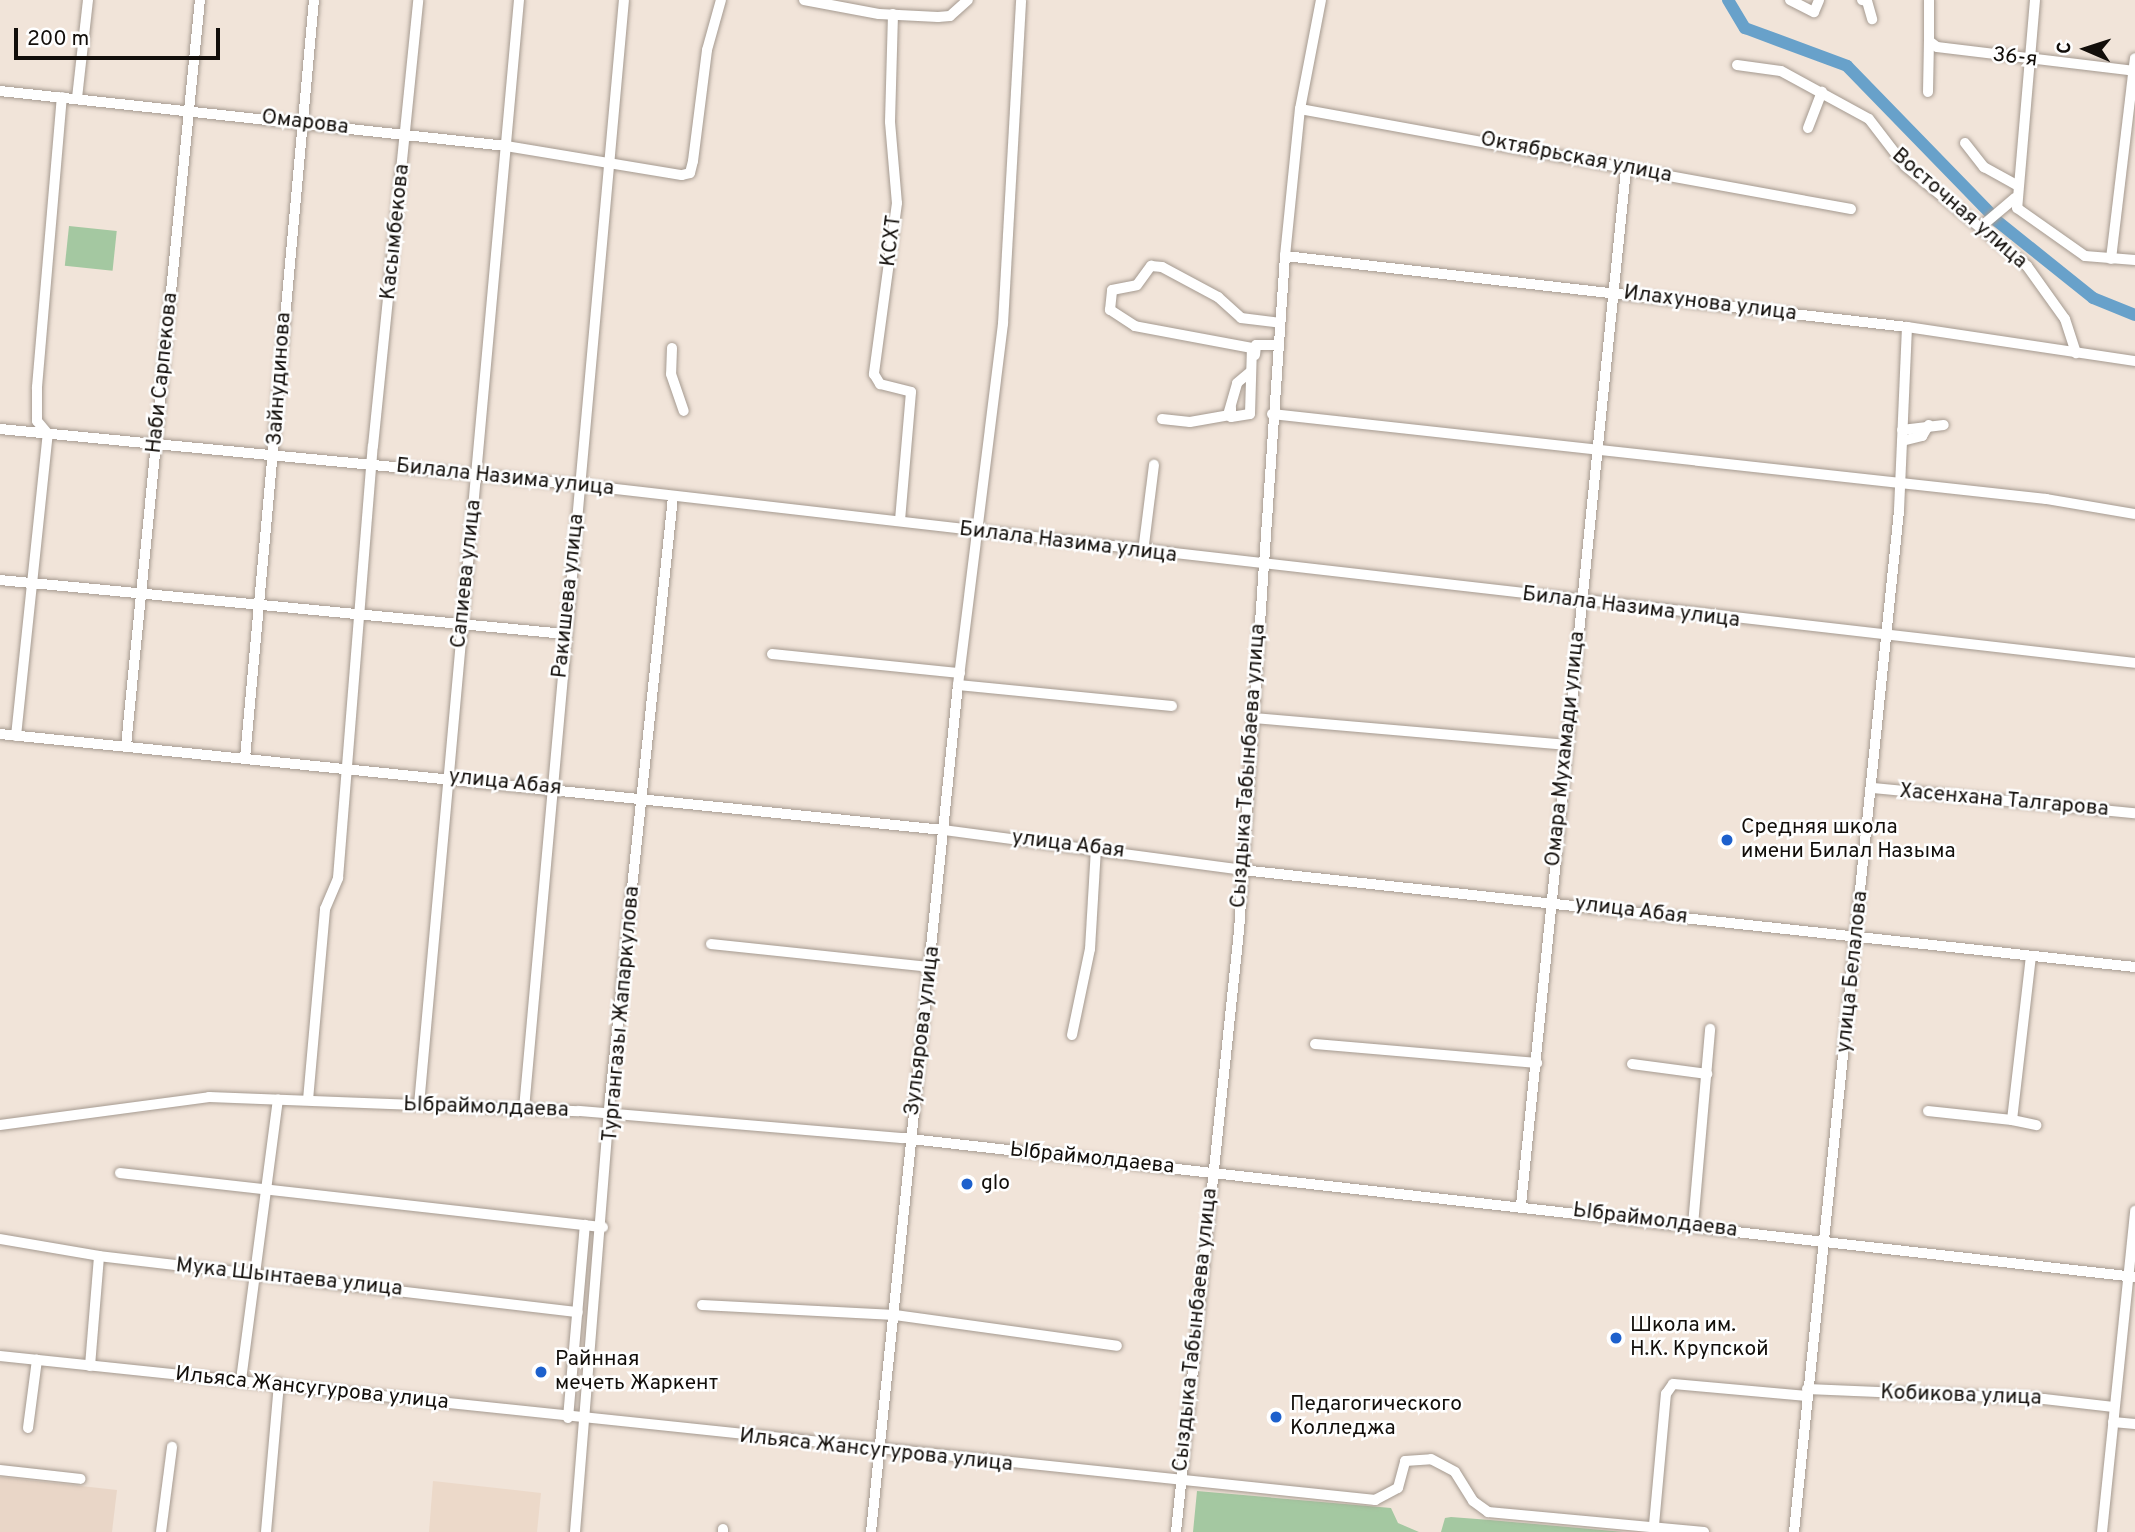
<!DOCTYPE html>
<html>
<head>
<meta charset="utf-8">
<style>
  body { margin:0 }
  #map { position:relative; width:2135px; height:1532px; overflow:hidden; background:#f1e4d9; font-family:Overpass,sans-serif }
  div>[style] { position:absolute }
  .built>* { inset:0; background:#e9d6c7 }
  .education>* { inset:0; background:#ecd9c9 }
  .green>* { inset:0; background:#a4c8a1; transform-origin:0 0 }
  .river>* { height:12px; margin:-6px; padding:0 6px; transform-origin:6px; border-radius:6px; background:#68a1ca }
  .roads { filter:drop-shadow(0 0 2px #a59a90) drop-shadow(0 0 2px #a59a90) }
  .minor>* { height:10px; margin:-5px; padding:0 5px; transform-origin:5px; border-radius:5px; background:#fff }
  .dots>* { width:19px; height:19px; translate:-50% -50%; box-sizing:border-box; border:4px solid #fff; border-radius:50% }
  span { translate:-50% -50%; white-space:nowrap; text-align:center; line-height:1.15; -webkit-text-stroke:5px #fff; paint-order:stroke }
  .street-label { font-size:21px; color:#120e0a }
  .poi-label { font-size:21px; color:#120e0a }
  .left { translate:0 -50%; text-align:left }
  .north { position:absolute; left:2051px; top:14px; width:70px; height:70px; -webkit-text-stroke:5px #fff; paint-order:stroke; rotate:273deg; font-size:19px; font-weight:700; line-height:28px; text-align:center; color:#120e0a }
  .north::after { content:''; display:block; margin:auto; width:24px; height:32px; background:#120e0a; clip-path:polygon(50% 0,100% 100%,50% 72%,0 100%) }
  .scale { position:absolute; left:14px; top:28px; width:206px; height:32px; box-sizing:border-box; border:4px solid #120e0a; border-top:0; padding-left:9px; font-size:21px; line-height:24px; white-space:nowrap; color:#120e0a; -webkit-text-stroke:5px #fff; paint-order:stroke }
</style>
</head>
<body>
<div id="map">
  <div class="built">
    <i style="clip-path:polygon(0 1477px,117px 1490px,112px 1532px,0 1532px)"></i>
  </div>
  <div class="education">
    <i style="clip-path:polygon(433px 1481px,541px 1493px,537px 1532px,429px 1532px)"></i>
  </div>
  <div class="green">
    <i style="left:69px;top:226px;width:48px;height:40px;rotate:6deg"></i>
    <i style="clip-path:polygon(1197px 1491px,1391px 1508px,1398px 1523px,1419px 1532px,1193px 1532px)"></i>
    <i style="clip-path:polygon(1451px 1517px,1490px 1520px,1624px 1532px,1441px 1532px,1445px 1518px)"></i>
  </div>
  <div class="river">
    <i style="left:1728px;top:0;width:33px;rotate:59deg"></i>
    <i style="left:1745px;top:28px;width:109px;rotate:20.4deg"></i>
    <i style="left:1847px;top:66px;width:204px;rotate:45.8deg"></i>
    <i style="left:1997px;top:221px;width:123px;rotate:38.7deg"></i>
    <i style="left:2093px;top:298px;width:45px;rotate:22deg"></i>
  </div>
  <div class="roads">
    <div class="minor">
      <i style="left:804px;top:0;width:76px;rotate:10.6deg"></i>
      <i style="left:879px;top:14px;width:59px;rotate:2.9deg"></i>
      <i style="left:938px;top:17px;width:12px;rotate:-5deg"></i>
      <i style="left:950px;top:16px;width:24px;rotate:-42deg"></i>
      <i style="left:1790px;top:0;width:27px;rotate:27deg"></i>
      <i style="left:1814px;top:12px;width:13px;rotate:-67deg"></i>
      <i style="left:1862px;top:0;width:5px;rotate:11deg"></i>
      <i style="left:1867px;top:1px;width:19px;rotate:74deg"></i>
      <i style="left:1929px;top:0;width:41px;rotate:90deg"></i>
      <i style="left:1929px;top:41px;width:10px;rotate:37deg"></i>
      <i style="left:2035px;top:0;width:209px;rotate:94.9deg"></i>
      <i style="left:2017px;top:208px;width:83px;rotate:35.2deg"></i>
      <i style="left:2085px;top:256px;width:50px;rotate:4.6deg"></i>
      <i style="left:893px;top:14px;width:108px;rotate:91.6deg"></i>
      <i style="left:890px;top:122px;width:81px;rotate:85.1deg"></i>
      <i style="left:897px;top:203px;width:173px;rotate:97.7deg"></i>
      <i style="left:874px;top:374px;width:12px;rotate:59deg"></i>
      <i style="left:880px;top:384px;width:32px;rotate:14deg"></i>
      <i style="left:911px;top:392px;width:129px;rotate:94.9deg"></i>
      <i style="left:1937px;top:47px;width:199px;rotate:6.9deg"></i>
      <i style="left:1737px;top:65px;width:44px;rotate:7.8deg"></i>
      <i style="left:1781px;top:71px;width:100px;rotate:28.6deg"></i>
      <i style="left:1869px;top:119px;width:59px;rotate:52.5deg"></i>
      <i style="left:1905px;top:166px;width:158px;rotate:39.3deg"></i>
      <i style="left:2027px;top:266px;width:65px;rotate:54.4deg"></i>
      <i style="left:2065px;top:319px;width:36px;rotate:72deg"></i>
      <i style="left:0;top:91px;width:509px;rotate:6.2deg"></i>
      <i style="left:506px;top:146px;width:178px;rotate:9.4deg"></i>
      <i style="left:682px;top:175px;width:8px;rotate:-14deg"></i>
      <i style="left:690px;top:173px;width:12px;rotate:-76deg"></i>
      <i style="left:693px;top:161px;width:112px;rotate:-82.8deg"></i>
      <i style="left:707px;top:50px;width:52px;rotate:-74.4deg"></i>
      <i style="left:1928px;top:92px;width:51px;rotate:-88.9deg"></i>
      <i style="left:77px;top:98px;width:99px;rotate:-83.6deg"></i>
      <i style="left:1300px;top:109px;width:560px;rotate:10.29deg"></i>
      <i style="left:1808px;top:128px;width:39px;rotate:-69deg"></i>
      <i style="left:1965px;top:143px;width:31px;rotate:52deg"></i>
      <i style="left:1984px;top:167px;width:38px;rotate:29deg"></i>
      <i style="left:1983px;top:225px;width:42px;rotate:-40.2deg"></i>
      <i style="left:1285px;top:256px;width:626px;rotate:6.51deg"></i>
      <i style="left:1907px;top:327px;width:231px;rotate:8.5deg"></i>
      <i style="left:2111px;top:259px;width:202px;rotate:-83.2deg"></i>
      <i style="left:672px;top:348px;width:26px;rotate:92deg"></i>
      <i style="left:671px;top:374px;width:39px;rotate:71deg"></i>
      <i style="left:1255px;top:355px;width:10px;rotate:-84deg"></i>
      <i style="left:1256px;top:345px;width:21px"></i>
      <i style="left:1231px;top:408px;width:9px;rotate:90deg"></i>
      <i style="left:1231px;top:417px;width:19px;rotate:-9deg"></i>
      <i style="left:1250px;top:414px;width:66px;rotate:-88.3deg"></i>
      <i style="left:1252px;top:348px;width:119px;rotate:-169.4deg"></i>
      <i style="left:1135px;top:326px;width:30px;rotate:-147deg"></i>
      <i style="left:1110px;top:310px;width:20px;rotate:-84deg"></i>
      <i style="left:1112px;top:290px;width:25px;rotate:-11deg"></i>
      <i style="left:1137px;top:285px;width:24px;rotate:-54deg"></i>
      <i style="left:1151px;top:266px;width:11px;rotate:5deg"></i>
      <i style="left:1162px;top:267px;width:64px;rotate:28.2deg"></i>
      <i style="left:1218px;top:297px;width:31px;rotate:42deg"></i>
      <i style="left:1241px;top:318px;width:38px;rotate:7deg"></i>
      <i style="left:1272px;top:414px;width:779px;rotate:6.27deg"></i>
      <i style="left:2046px;top:499px;width:90px;rotate:9.6deg"></i>
      <i style="left:1162px;top:419px;width:28px;rotate:6deg"></i>
      <i style="left:1190px;top:422px;width:39px;rotate:-10deg"></i>
      <i style="left:1228px;top:415px;width:33px;rotate:-74deg"></i>
      <i style="left:1237px;top:383px;width:16px;rotate:-40deg"></i>
      <i style="left:0;top:429px;width:584px;rotate:5.51deg"></i>
      <i style="left:581px;top:485px;width:1564px;rotate:6.53deg"></i>
      <i style="left:1902px;top:430px;width:42px;rotate:-6.8deg"></i>
      <i style="left:1902px;top:441px;width:21px;rotate:-14deg"></i>
      <i style="left:1922px;top:436px;width:13px;rotate:-58deg"></i>
      <i style="left:1143px;top:552px;width:88px;rotate:-82.8deg"></i>
      <i style="left:0;top:580px;width:568px;rotate:5.46deg"></i>
      <i style="left:772px;top:654px;width:189px;rotate:5.8deg"></i>
      <i style="left:958px;top:685px;width:215px;rotate:5.6deg"></i>
      <i style="left:1253px;top:718px;width:314px;rotate:4.9deg"></i>
      <i style="left:0;top:734px;width:949px;rotate:5.81deg"></i>
      <i style="left:944px;top:830px;width:301px;rotate:7.6deg"></i>
      <i style="left:1242px;top:870px;width:898px;rotate:6.2deg"></i>
      <i style="left:16px;top:736px;width:304px;rotate:-84deg"></i>
      <i style="left:48px;top:434px;width:17px;rotate:-130deg"></i>
      <i style="left:37px;top:421px;width:34px;rotate:-90deg"></i>
      <i style="left:37px;top:387px;width:291px;rotate:-85.1deg"></i>
      <i style="left:126px;top:746px;width:750px;rotate:-84.34deg"></i>
      <i style="left:245px;top:758px;width:761px;rotate:-84.8deg"></i>
      <i style="left:1873px;top:788px;width:263px;rotate:5.5deg"></i>
      <i style="left:711px;top:944px;width:221px;rotate:6deg"></i>
      <i style="left:1072px;top:1035px;width:88px;rotate:-78.2deg"></i>
      <i style="left:1090px;top:949px;width:101px;rotate:-86.6deg"></i>
      <i style="left:1315px;top:1044px;width:223px;rotate:4.9deg"></i>
      <i style="left:1632px;top:1064px;width:76px;rotate:7.6deg"></i>
      <i style="left:308px;top:1100px;width:192px;rotate:-84.9deg"></i>
      <i style="left:325px;top:909px;width:34px;rotate:-67deg"></i>
      <i style="left:338px;top:878px;width:433px;rotate:-85.4deg"></i>
      <i style="left:373px;top:446px;width:448px;rotate:-84.2deg"></i>
      <i style="left:419px;top:1105px;width:1110px;rotate:-84.83deg"></i>
      <i style="left:524px;top:1109px;width:1113px;rotate:-84.85deg"></i>
      <i style="left:1928px;top:1111px;width:84px;rotate:6.1deg"></i>
      <i style="left:2012px;top:1120px;width:165px;rotate:-83.4deg"></i>
      <i style="left:2012px;top:1120px;width:25px;rotate:12deg"></i>
      <i style="left:0;top:1125px;width:211px;rotate:-7.6deg"></i>
      <i style="left:209px;top:1097px;width:370px;rotate:2.2deg"></i>
      <i style="left:579px;top:1111px;width:324px;rotate:4.8deg"></i>
      <i style="left:902px;top:1138px;width:1241px;rotate:6.43deg"></i>
      <i style="left:120px;top:1173px;width:486px;rotate:6.4deg"></i>
      <i style="left:1521px;top:1205px;width:1041px;rotate:-84.21deg"></i>
      <i style="left:1693px;top:1225px;width:197px;rotate:-85deg"></i>
      <i style="left:0;top:1239px;width:100px;rotate:9.7deg"></i>
      <i style="left:99px;top:1256px;width:482px;rotate:6.7deg"></i>
      <i style="left:702px;top:1305px;width:193px;rotate:3deg"></i>
      <i style="left:895px;top:1315px;width:224px;rotate:7.9deg"></i>
      <i style="left:0;top:1356px;width:1383px;rotate:5.98deg"></i>
      <i style="left:1375px;top:1500px;width:26px;rotate:-28deg"></i>
      <i style="left:1398px;top:1488px;width:28px;rotate:-75deg"></i>
      <i style="left:1405px;top:1461px;width:26px;rotate:-4deg"></i>
      <i style="left:1431px;top:1459px;width:27px;rotate:28deg"></i>
      <i style="left:1455px;top:1472px;width:34px;rotate:58deg"></i>
      <i style="left:1473px;top:1501px;width:19px;rotate:36deg"></i>
      <i style="left:1488px;top:1512px;width:217px;rotate:5.3deg"></i>
      <i style="left:90px;top:1366px;width:110px;rotate:-85.3deg"></i>
      <i style="left:241px;top:1380px;width:283px;rotate:-82.5deg"></i>
      <i style="left:1807px;top:1389px;width:237px;rotate:2.4deg"></i>
      <i style="left:2044px;top:1399px;width:70px;rotate:6.5deg"></i>
      <i style="left:568px;top:1418px;width:194px;rotate:-85deg"></i>
      <i style="left:2113px;top:1422px;width:22px;rotate:5deg"></i>
      <i style="left:28px;top:1428px;width:69px;rotate:-82.5deg"></i>
      <i style="left:0;top:1470px;width:81px;rotate:6.3deg"></i>
      <i style="left:1654px;top:1525px;width:132px;rotate:-84.8deg"></i>
      <i style="left:1666px;top:1394px;width:12px;rotate:-55deg"></i>
      <i style="left:1673px;top:1384px;width:135px;rotate:5.1deg"></i>
      <i style="left:161px;top:1532px;width:86px;rotate:-82.6deg"></i>
      <i style="left:266px;top:1532px;width:149px;rotate:-85deg"></i>
      <i style="left:575px;top:1532px;width:435px;rotate:-85.4deg"></i>
      <i style="left:610px;top:1098px;width:604px;rotate:-84.02deg"></i>
      <i style="left:723px;top:1532px;width:3px;rotate:-90deg"></i>
      <i style="left:871px;top:1532px;width:851px;rotate:-84.14deg"></i>
      <i style="left:958px;top:685px;width:364px;rotate:-82.9deg"></i>
      <i style="left:1003px;top:324px;width:324px;rotate:-86.8deg"></i>
      <i style="left:1176px;top:1532px;width:604px;rotate:-84.02deg"></i>
      <i style="left:1239px;top:931px;width:677px;rotate:-86.1deg"></i>
      <i style="left:1285px;top:256px;width:148px;rotate:-84.2deg"></i>
      <i style="left:1300px;top:109px;width:111px;rotate:-79.1deg"></i>
      <i style="left:1794px;top:1532px;width:1027px;rotate:-84.13deg"></i>
      <i style="left:1899px;top:510px;width:183px;rotate:-87.5deg"></i>
      <i style="left:2102px;top:1532px;width:323px;rotate:-84.1deg"></i>
    </div>
  </div>
  <div class="dots">
    <i style="left:1727px;top:840px;background:#1d60cc"></i>
    <i style="left:967px;top:1184px;background:#1d60cc"></i>
    <i style="left:1616px;top:1338px;background:#1d60cc"></i>
    <i style="left:541px;top:1372px;background:#1d60cc"></i>
    <i style="left:1276px;top:1417px;background:#1d60cc"></i>
  </div>
  <div class="street-label">
    <span style="left:2015px;top:58px;rotate:7deg">36-я</span>
    <span style="left:305px;top:123px;rotate:7deg">Омарова</span>
    <span style="left:1576px;top:158px;rotate:11deg">Октябрьская улица</span>
    <span style="left:1959px;top:209px;rotate:41deg">Восточная улица</span>
    <span style="left:396px;top:232px;rotate:-84deg">Касымбекова</span>
    <span style="left:892px;top:241px;rotate:-83deg">КСХТ</span>
    <span style="left:1710px;top:304px;rotate:7deg">Илахунова улица</span>
    <span style="left:163px;top:373px;rotate:-84deg">Наби Сарпекова</span>
    <span style="left:280px;top:379px;rotate:-86deg">Зайнудинова</span>
    <span style="left:505px;top:478px;rotate:6deg">Билала Назима улица</span>
    <span style="left:1068px;top:543px;rotate:7deg">Билала Назима улица</span>
    <span style="left:467px;top:574px;rotate:-84deg">Сапиева улица</span>
    <span style="left:569px;top:596px;rotate:-84deg">Ракишева улица</span>
    <span style="left:1631px;top:608px;rotate:7deg">Билала Назима улица</span>
    <span style="left:1566px;top:749px;rotate:-84deg">Омара Мухамади улица</span>
    <span style="left:1249px;top:766px;rotate:-86deg">Сыздыка Табынбаева улица</span>
    <span style="left:505px;top:783px;rotate:6deg">улица Абая</span>
    <span style="left:2004px;top:801px;rotate:5deg">Хасенхана Талгарова</span>
    <span style="left:1068px;top:845px;rotate:7deg">улица Абая</span>
    <span style="left:1631px;top:911px;rotate:7deg">улица Абая</span>
    <span style="left:1853px;top:972px;rotate:-84deg">улица Белалова</span>
    <span style="left:622px;top:1014px;rotate:-85deg">Тургангазы Жапаркулова</span>
    <span style="left:923px;top:1031px;rotate:-83deg">Зульярова улица</span>
    <span style="left:486px;top:1108px;rotate:2deg">Ыбраймолдаева</span>
    <span style="left:1092px;top:1159px;rotate:6deg">Ыбраймолдаева</span>
    <span style="left:1655px;top:1221px;rotate:7deg">Ыбраймолдаева</span>
    <span style="left:289px;top:1278px;rotate:6deg">Мука Шынтаева улица</span>
    <span style="left:1196px;top:1330px;rotate:-84deg">Сыздыка Табынбаева улица</span>
    <span style="left:312px;top:1389px;rotate:6deg">Ильяса Жансугурова улица</span>
    <span style="left:1961px;top:1396px;rotate:2deg">Кобикова улица</span>
    <span style="left:876px;top:1451px;rotate:6deg">Ильяса Жансугурова улица</span>
  </div>
  <div class="poi-label">
    <span class="left" style="left:1741px;top:840px">Средняя школа<br>имени Билал Назыма</span>
    <span class="left" style="left:981px;top:1184px">glo</span>
    <span class="left" style="left:1630px;top:1338px">Школа им.<br>Н.К. Крупской</span>
    <span class="left" style="left:555px;top:1372px">Райнная<br>мечеть Жаркент</span>
    <span class="left" style="left:1290px;top:1417px">Педагогического<br>Колледжа</span>
  </div>
  <div class="north">С</div>
  <div class="scale">200 m</div>
</div>
</body>
</html>
